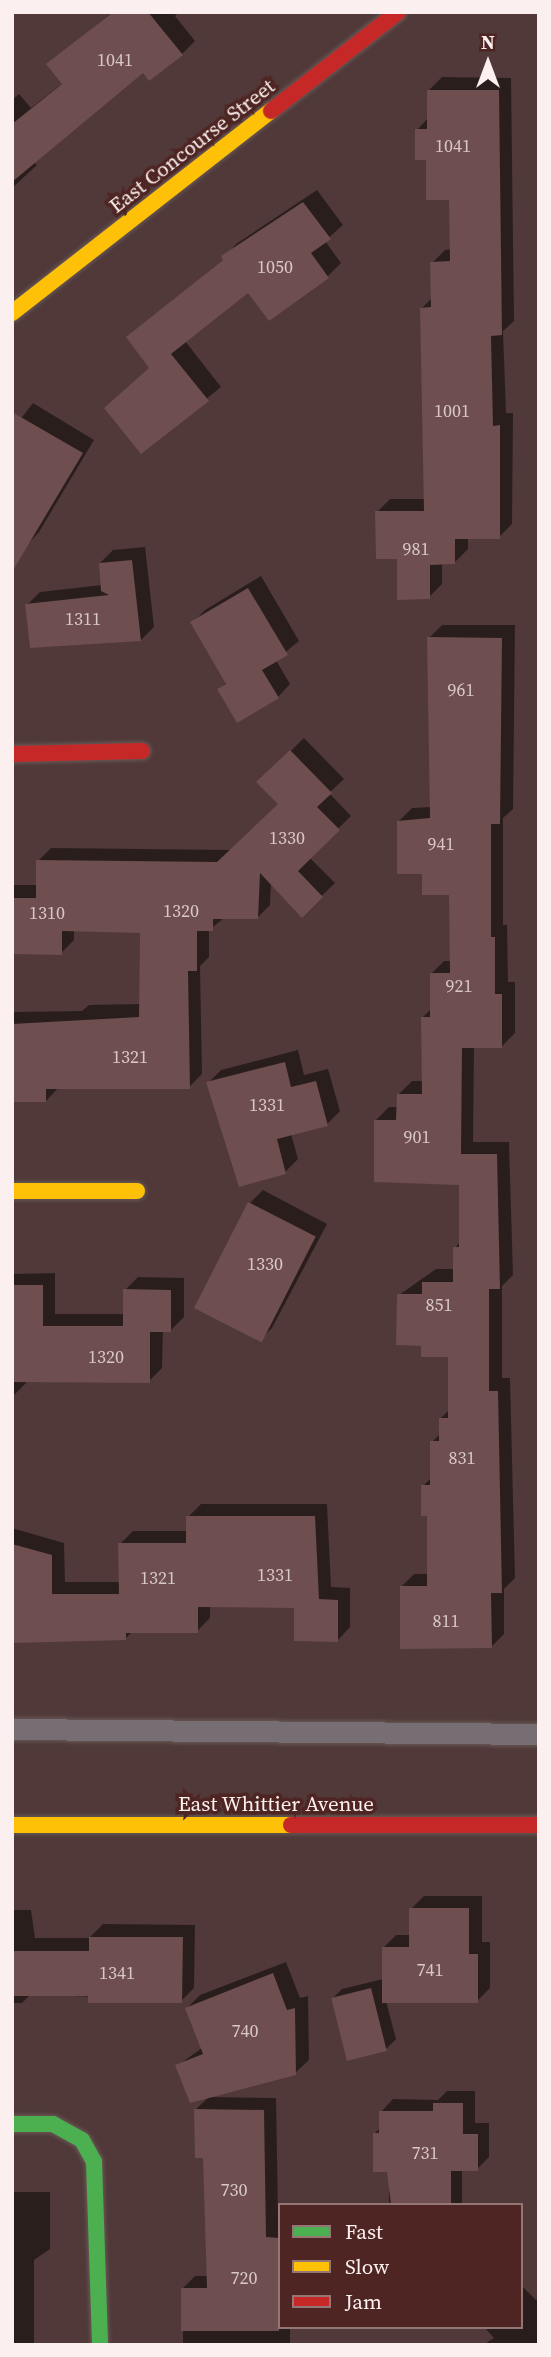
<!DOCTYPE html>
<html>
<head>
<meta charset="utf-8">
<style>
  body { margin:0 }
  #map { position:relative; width:551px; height:2357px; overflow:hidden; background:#503938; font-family:"Source Serif 4",serif }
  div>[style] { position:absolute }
  .shadow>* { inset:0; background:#0007 }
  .building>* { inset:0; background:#6e4e4e; transform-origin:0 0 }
  .roads { filter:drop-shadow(0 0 2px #695857) drop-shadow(0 0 2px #695857) }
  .lane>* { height:21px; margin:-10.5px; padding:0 10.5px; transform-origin:10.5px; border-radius:10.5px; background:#766e72 }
  .fast>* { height:16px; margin:-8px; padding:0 8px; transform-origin:8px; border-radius:8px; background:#4caf50 }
  .slow>* { height:16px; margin:-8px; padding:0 8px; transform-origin:8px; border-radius:8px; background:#ffc107 }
  .jam>* { height:16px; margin:-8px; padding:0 8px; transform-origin:8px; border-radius:8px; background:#c62828 }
  span { translate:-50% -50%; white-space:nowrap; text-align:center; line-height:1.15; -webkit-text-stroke:7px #4e2523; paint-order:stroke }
  .number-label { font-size:18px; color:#d8c8c7 }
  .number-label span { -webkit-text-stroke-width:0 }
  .street-label { font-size:21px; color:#fbf0ef }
  .frame { position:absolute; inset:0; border:14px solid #fbf0ef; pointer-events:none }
  .legend { position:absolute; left:278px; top:2203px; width:245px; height:126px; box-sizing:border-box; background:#4e2523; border:2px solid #937675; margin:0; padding:9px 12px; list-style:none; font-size:21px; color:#fbf0ef }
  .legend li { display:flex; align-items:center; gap:14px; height:35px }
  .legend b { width:35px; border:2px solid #937675 }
  .north { position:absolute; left:453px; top:28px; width:70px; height:70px; -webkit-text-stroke:5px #4e2523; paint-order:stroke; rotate:0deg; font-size:19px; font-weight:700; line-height:28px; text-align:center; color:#fbf0ef }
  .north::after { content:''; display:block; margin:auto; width:24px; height:32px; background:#fbf0ef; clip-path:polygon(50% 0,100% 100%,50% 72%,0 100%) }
</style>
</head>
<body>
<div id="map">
  <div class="shadow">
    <i style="clip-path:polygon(112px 12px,179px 12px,175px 16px,195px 41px,182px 54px,143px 71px,34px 162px,37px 165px,12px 188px,12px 100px,19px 94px,31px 108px,63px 83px,49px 64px)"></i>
    <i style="clip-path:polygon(442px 77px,511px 78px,514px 321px,503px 331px,506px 413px,513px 413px,512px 524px,499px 537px,468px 537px,468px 549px,455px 562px,442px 563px,442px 584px,429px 597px,399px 557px,377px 512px,390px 499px,426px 499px,422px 308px,432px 298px,432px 263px,445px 250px,452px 249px,451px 198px,417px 130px,429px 117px,429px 90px)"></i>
    <i style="clip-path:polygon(317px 190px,343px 225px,325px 241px,341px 263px,328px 276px,248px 291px,185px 341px,221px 387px,141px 452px,151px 367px,128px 337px,224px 259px,236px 244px)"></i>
    <i style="clip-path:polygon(33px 403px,94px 440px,39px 532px,27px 545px,12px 430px)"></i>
    <i style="clip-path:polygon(145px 547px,154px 627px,141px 640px,27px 605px,40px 592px,102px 585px,100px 563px,113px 550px)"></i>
    <i style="clip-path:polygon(261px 576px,299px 641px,276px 660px,290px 684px,278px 697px,219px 690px,227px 682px,192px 623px,205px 610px)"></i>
    <i style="clip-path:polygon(442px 625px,515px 625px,513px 809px,503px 818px,503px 925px,507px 925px,508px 982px,515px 982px,515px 1033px,502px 1046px,474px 1046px,473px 1142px,509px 1142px,513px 1275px,502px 1286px,502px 1378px,510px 1378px,515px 1578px,504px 1589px,504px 1634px,491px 1647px,401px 1587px,414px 1574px,429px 1574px,429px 1514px,423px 1486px,432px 1477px,432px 1442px,440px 1434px,440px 1419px,450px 1409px,450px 1356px,423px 1344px,399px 1295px,436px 1269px,455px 1269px,455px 1248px,460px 1242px,460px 1184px,376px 1120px,389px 1107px,398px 1107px,399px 1094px,412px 1081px,423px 1081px,422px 1018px,432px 1008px,431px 974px,444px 961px,451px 961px,450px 894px,423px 872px,399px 821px,412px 808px,431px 807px,429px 638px)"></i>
    <i style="clip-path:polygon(304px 738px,344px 779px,329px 793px,351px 816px,309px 857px,335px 883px,302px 915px,271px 883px,270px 905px,257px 918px,224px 918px,209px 930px,209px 957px,200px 966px,202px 1074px,189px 1087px,59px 1087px,46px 1101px,12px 1101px,12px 1012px,82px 1011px,89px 1005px,141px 1004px,142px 931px,74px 930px,74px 940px,61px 953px,12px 952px,12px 885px,38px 885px,38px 861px,51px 848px,232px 850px,280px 804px,259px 782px)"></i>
    <i style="clip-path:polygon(298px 1050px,304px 1075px,328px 1069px,340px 1111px,327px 1124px,291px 1134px,298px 1159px,285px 1172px,208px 1083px,221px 1070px)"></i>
    <i style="clip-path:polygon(263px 1190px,327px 1224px,272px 1328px,259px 1341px,200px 1309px,250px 1203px)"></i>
    <i style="clip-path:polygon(55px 1273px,55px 1314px,125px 1314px,125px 1290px,138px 1277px,184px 1278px,184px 1317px,171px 1330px,163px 1330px,162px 1368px,149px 1381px,29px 1380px,12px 1397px,12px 1274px)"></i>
    <i style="clip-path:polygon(201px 1504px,327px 1504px,331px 1587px,350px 1588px,350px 1627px,338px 1640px,296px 1606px,210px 1605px,210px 1618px,197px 1631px,133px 1631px,125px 1639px,12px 1641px,12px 1528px,64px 1543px,65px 1582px,121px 1582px,120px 1544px,133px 1531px,188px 1531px,188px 1517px)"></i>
    <i style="clip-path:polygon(424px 1896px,482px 1896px,482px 1942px,490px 1942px,490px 1988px,477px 2001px,386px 2001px,396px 2039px,386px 2049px,332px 1999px,342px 1989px,383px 1979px,383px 1948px,396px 1935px,411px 1935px,411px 1909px)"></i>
    <i style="clip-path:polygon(12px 1910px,31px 1910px,35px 1938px,89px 1938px,103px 1924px,195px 1925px,194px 1988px,181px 2001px,31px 1994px,22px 2003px,12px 2003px)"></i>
    <i style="clip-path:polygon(286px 1962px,300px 1998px,308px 1996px,309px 2060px,295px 2073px,177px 2066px,202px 2048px,187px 2008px,200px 1995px)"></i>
    <i style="clip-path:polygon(447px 2091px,475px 2091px,475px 2123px,489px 2123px,489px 2157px,477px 2169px,462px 2169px,462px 2205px,389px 2205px,389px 2170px,374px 2134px,381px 2127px,381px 2112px,393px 2099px,438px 2100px)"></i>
    <i style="clip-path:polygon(209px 2097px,276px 2098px,280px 2327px,290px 2327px,290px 2345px,183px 2345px,183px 2288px,195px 2276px,209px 2276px,205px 2157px,196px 2109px)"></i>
    <i style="clip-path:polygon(12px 2192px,50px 2192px,50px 2249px,34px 2260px,34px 2344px,48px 2345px,12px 2345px)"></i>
    <i style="clip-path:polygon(522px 2286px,536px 2300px,539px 2297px,539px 2345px,483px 2345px,494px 2338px,484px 2327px,521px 2327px)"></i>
  </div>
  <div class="building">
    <i style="clip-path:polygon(113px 12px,148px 12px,183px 55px,149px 81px,143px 73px,12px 182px,12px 124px,62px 84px,46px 64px)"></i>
    <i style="clip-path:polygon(427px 90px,499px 90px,502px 335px,491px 336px,493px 426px,500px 425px,500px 539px,455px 539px,455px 564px,430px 565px,430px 599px,397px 600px,397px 559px,376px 559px,375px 511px,424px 511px,420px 308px,431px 307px,430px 262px,450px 261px,449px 200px,426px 200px,426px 160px,415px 160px,415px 129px,427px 129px)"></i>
    <i style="clip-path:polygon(303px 202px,331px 239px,311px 253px,329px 278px,269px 321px,248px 293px,171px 354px,209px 401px,141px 454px,104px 408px,149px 368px,126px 337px,223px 260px,221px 256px)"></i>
    <i style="clip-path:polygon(12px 412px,83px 453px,12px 572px)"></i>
    <i style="clip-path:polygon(132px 560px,141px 641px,30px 648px,25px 604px,109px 595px,101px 591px,99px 563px)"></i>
    <i style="clip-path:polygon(248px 588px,288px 655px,262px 670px,279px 698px,237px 723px,217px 689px,226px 684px,190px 622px)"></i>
    <i style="clip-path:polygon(427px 637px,502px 638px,500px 824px,491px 824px,491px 937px,495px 937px,495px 994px,502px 994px,502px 1048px,462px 1048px,461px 1154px,497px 1154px,500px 1289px,489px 1289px,489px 1391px,498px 1391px,502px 1593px,491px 1593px,492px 1648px,400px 1649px,400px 1586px,427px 1586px,427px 1516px,421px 1516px,421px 1485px,430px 1485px,430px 1441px,439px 1441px,439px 1418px,448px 1418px,448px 1357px,421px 1357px,421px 1346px,396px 1345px,397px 1294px,422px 1294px,422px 1282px,453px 1282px,453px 1247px,459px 1247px,459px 1185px,374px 1182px,374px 1120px,396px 1120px,397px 1094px,422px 1094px,421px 1017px,430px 1017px,430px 973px,450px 973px,449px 895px,422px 895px,422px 874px,397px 874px,397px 821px,430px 818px)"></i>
    <i style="clip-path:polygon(290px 750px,332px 793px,317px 807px,340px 830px,298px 871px,323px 897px,302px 918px,260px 873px,258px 919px,213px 919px,213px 931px,197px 931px,197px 971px,188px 971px,190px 1089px,46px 1089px,46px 1102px,12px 1102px,12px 1024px,139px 1017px,140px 933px,62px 931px,62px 955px,12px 954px,12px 898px,36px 898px,36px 860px,217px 862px,278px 804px,256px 782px)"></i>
    <i style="clip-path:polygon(285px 1062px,291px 1087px,316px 1081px,328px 1126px,277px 1139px,286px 1174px,239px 1187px,206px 1082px)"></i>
    <i style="left:248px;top:1202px;width:76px;height:119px;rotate:27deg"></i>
    <i style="clip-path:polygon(12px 1285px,43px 1285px,43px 1326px,123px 1326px,123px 1289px,171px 1290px,171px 1332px,150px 1332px,150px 1383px,12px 1382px)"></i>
    <i style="clip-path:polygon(186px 1516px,315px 1516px,319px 1599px,338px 1600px,338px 1642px,294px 1641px,294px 1608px,198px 1607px,198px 1633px,126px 1633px,126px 1640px,12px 1643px,12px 1544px,52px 1555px,52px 1594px,119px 1594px,118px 1543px,186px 1543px)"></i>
    <i style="clip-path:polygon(409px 1908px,469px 1908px,469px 1954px,478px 1954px,478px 2003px,382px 2003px,382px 1947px,409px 1947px)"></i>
    <i style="clip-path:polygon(89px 1937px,183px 1937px,182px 2003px,88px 2003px,88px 1996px,12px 1996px,12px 1951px,89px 1951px)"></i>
    <i style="clip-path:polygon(273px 1973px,287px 2010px,295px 2008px,296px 2075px,190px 2103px,175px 2065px,203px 2054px,185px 2008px)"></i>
    <i style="left:371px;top:1988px;width:65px;height:41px;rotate:76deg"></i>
    <i style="clip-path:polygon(433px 2103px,463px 2103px,463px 2134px,478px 2134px,478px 2171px,451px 2171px,451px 2205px,391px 2205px,387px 2172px,373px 2172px,373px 2133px,379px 2133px,379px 2111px,433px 2111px)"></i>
    <i style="clip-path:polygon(194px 2109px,264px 2110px,266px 2237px,280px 2238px,279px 2331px,181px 2331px,181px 2288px,207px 2288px,203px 2158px,195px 2158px)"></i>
  </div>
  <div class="roads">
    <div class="lane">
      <i style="left:12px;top:1729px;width:527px;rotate:0.54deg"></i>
    </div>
    <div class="fast">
      <i style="left:12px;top:2124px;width:41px"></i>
      <i style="left:53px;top:2124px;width:33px;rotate:29deg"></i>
      <i style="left:82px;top:2140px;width:25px;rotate:61deg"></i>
      <i style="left:94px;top:2162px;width:183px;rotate:88.1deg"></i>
    </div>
    <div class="slow">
      <i style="left:12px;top:313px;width:328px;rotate:-38deg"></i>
      <i style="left:12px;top:1191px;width:125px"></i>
      <i style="left:12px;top:1825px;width:279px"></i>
    </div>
    <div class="jam">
      <i style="left:271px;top:111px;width:161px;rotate:-37.9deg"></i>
      <i style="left:12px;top:754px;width:130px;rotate:-1.3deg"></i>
      <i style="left:291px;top:1825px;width:248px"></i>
    </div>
  </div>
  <div class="number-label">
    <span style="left:115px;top:60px">1041</span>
    <span style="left:453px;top:146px">1041</span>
    <span style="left:275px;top:267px">1050</span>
    <span style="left:452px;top:411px">1001</span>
    <span style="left:416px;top:549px">981</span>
    <span style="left:83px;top:619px">1311</span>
    <span style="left:461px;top:690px">961</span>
    <span style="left:287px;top:838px">1330</span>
    <span style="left:441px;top:844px">941</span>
    <span style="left:181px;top:911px">1320</span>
    <span style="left:47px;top:913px">1310</span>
    <span style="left:459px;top:986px">921</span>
    <span style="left:130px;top:1057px">1321</span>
    <span style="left:267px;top:1105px">1331</span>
    <span style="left:417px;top:1137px">901</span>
    <span style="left:265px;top:1264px">1330</span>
    <span style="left:439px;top:1305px">851</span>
    <span style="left:106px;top:1357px">1320</span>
    <span style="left:462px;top:1458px">831</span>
    <span style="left:275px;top:1575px">1331</span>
    <span style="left:158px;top:1578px">1321</span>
    <span style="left:446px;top:1621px">811</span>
    <span style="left:430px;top:1970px">741</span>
    <span style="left:117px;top:1973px">1341</span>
    <span style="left:245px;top:2031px">740</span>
    <span style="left:425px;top:2153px">731</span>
    <span style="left:234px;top:2190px">730</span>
    <span style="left:244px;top:2278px">720</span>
  </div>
  <div class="street-label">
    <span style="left:192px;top:146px;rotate:-38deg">East Concourse Street</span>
    <span style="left:276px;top:1804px">East Whittier Avenue</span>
  </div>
  <div class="frame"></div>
  <ul class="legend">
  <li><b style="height:9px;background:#4caf50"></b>Fast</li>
  <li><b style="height:9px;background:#ffc107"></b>Slow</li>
  <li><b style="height:9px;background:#c62828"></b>Jam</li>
  </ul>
  <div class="north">N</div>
</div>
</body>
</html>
